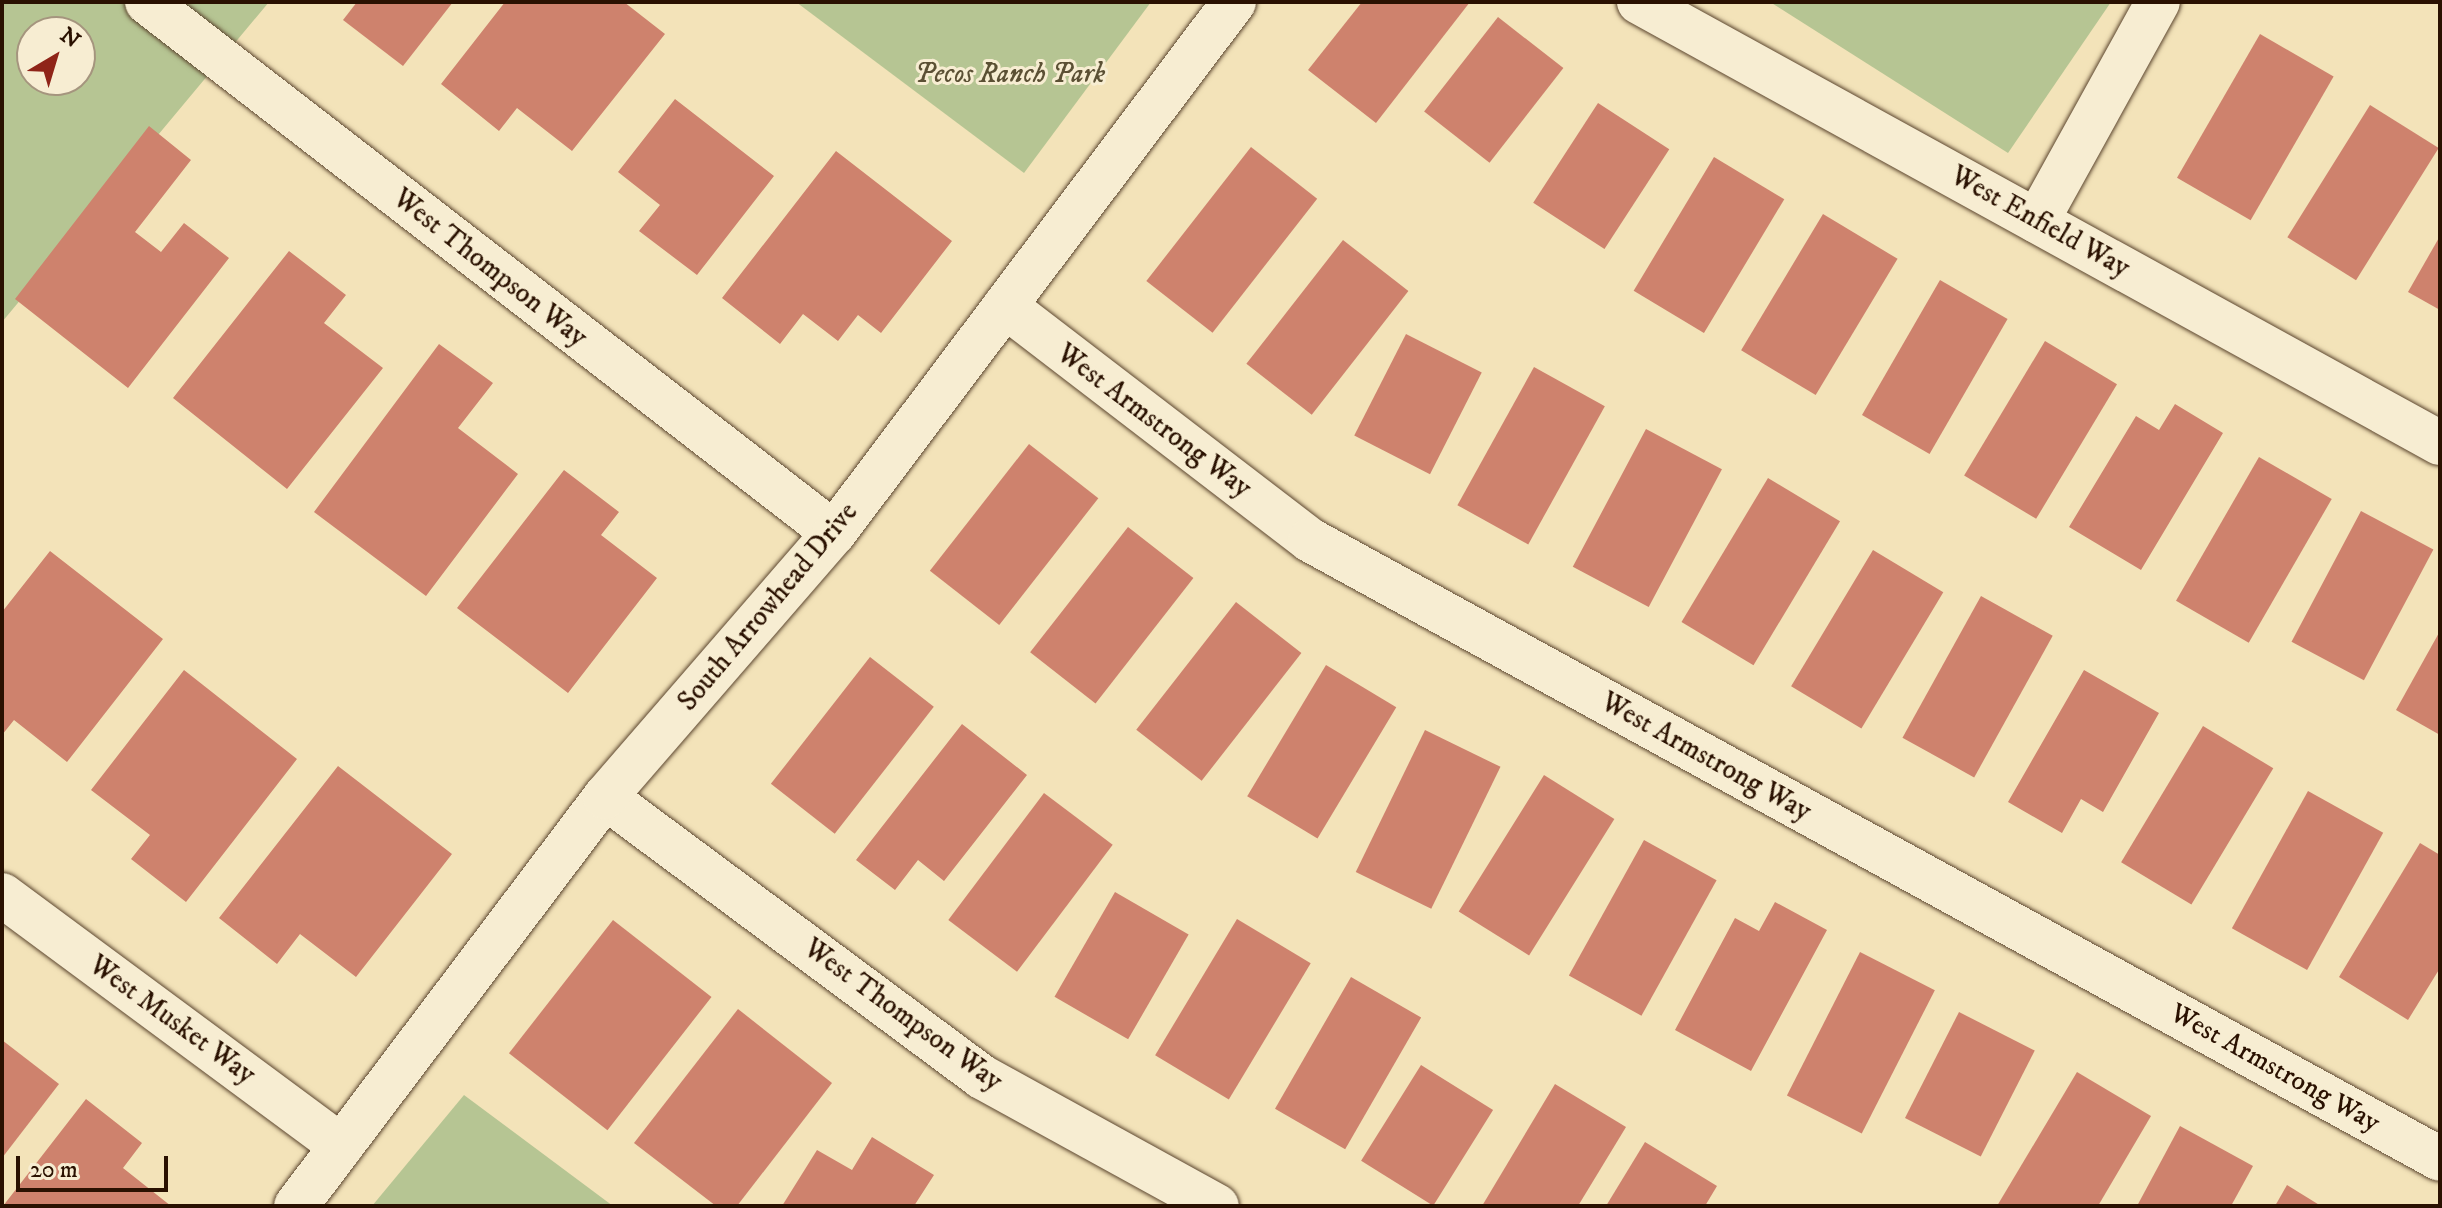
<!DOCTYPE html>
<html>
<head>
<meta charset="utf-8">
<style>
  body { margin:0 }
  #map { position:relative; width:2442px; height:1208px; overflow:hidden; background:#f3e3b9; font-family:"IM FELL DW Pica",serif }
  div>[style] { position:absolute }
  .green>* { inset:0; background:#b6c593 }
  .building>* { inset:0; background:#ce826d; transform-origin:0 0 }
  .roads { filter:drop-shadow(0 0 2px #5c462f) drop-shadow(0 0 2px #5c462f) }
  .minor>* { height:44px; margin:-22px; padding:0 22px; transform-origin:22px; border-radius:22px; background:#f7edd2 }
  span { translate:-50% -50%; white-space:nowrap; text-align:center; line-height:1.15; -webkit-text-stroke:6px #f7edd2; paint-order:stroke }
  .park-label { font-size:28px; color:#5b5034; font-style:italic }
  .street-label { font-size:28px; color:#2a1101 }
  .frame { position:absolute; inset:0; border:4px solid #2a1101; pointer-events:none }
  .north { position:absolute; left:16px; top:16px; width:80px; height:80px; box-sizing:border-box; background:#f7edd2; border:2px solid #a5957e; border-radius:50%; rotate:38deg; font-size:22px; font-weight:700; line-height:32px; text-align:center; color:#2a1101 }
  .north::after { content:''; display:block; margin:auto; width:28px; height:36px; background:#8f2418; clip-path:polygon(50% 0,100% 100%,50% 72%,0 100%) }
  .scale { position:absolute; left:16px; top:1156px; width:152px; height:36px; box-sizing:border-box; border:4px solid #2a1101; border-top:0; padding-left:10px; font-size:24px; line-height:28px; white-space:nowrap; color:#2a1101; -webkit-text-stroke:6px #f7edd2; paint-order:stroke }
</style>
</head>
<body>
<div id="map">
  <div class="green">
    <i style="clip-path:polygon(evenodd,2px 2px,269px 2px,2px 322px,2px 2px,32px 32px,80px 32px,80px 80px,32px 80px,32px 32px)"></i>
    <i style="clip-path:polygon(796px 2px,1151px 2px,1024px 173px)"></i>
    <i style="clip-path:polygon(1770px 2px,2111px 2px,2008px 153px)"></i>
    <i style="clip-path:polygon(464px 1095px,613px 1206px,372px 1206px)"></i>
  </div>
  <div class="building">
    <i style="clip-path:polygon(357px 2px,453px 2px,403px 66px,343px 20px)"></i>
    <i style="clip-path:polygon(505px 2px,624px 2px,665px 34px,572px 151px,517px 108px,499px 131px,441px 84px)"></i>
    <i style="clip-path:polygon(1362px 2px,1470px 2px,1376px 123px,1308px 70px)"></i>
    <i style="left:1498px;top:17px;width:83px;height:120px;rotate:38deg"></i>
    <i style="left:2260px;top:34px;width:85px;height:166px;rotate:30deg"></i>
    <i style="clip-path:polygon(675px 99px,774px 176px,697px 275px,639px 231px,660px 205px,618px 172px)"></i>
    <i style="left:1598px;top:103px;width:85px;height:119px;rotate:33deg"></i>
    <i style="left:2370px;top:105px;width:81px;height:156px;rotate:32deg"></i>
    <i style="clip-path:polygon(149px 126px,191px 160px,135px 232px,161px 252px,184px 223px,229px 258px,128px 388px,15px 299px)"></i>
    <i style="left:1251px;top:147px;width:84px;height:170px;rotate:38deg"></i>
    <i style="clip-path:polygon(836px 151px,952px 241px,881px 333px,858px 315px,838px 341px,803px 314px,780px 344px,722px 298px)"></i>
    <i style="left:1714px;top:157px;width:82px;height:156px;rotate:31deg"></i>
    <i style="left:1823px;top:214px;width:87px;height:159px;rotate:31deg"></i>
    <i style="clip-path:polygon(2440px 236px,2440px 310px,2408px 292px)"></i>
    <i style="left:1343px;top:240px;width:83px;height:157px;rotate:38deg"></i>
    <i style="clip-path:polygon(289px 251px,346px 295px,324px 323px,383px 368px,287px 489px,173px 398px)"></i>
    <i style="left:1940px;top:280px;width:78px;height:156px;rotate:30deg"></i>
    <i style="left:1406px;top:334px;width:85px;height:114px;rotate:27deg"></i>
    <i style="left:2045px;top:341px;width:84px;height:157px;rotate:31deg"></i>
    <i style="clip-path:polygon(439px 344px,493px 383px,458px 428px,518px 474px,426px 596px,314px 512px)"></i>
    <i style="left:1534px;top:367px;width:81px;height:158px;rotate:29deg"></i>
    <i style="clip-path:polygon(2175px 404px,2223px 433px,2141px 570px,2069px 527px,2136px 416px,2159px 430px)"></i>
    <i style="left:1646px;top:429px;width:86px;height:156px;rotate:28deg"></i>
    <i style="left:1029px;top:444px;width:88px;height:161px;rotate:38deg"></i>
    <i style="left:2259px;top:457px;width:84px;height:166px;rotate:30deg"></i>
    <i style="clip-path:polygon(564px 470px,619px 512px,601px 535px,657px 578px,568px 693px,457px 608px)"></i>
    <i style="left:1768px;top:478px;width:84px;height:168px;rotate:31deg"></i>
    <i style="left:2361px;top:511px;width:82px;height:148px;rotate:28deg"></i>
    <i style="left:1128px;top:527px;width:83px;height:159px;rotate:38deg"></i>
    <i style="left:1873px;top:550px;width:82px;height:159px;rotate:31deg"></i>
    <i style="clip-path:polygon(50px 551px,163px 639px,67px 762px,14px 720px,2px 735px,2px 612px)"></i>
    <i style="left:1981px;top:596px;width:82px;height:162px;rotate:29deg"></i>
    <i style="left:1236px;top:602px;width:83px;height:162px;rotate:38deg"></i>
    <i style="clip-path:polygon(2440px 631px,2440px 735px,2396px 710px)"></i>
    <i style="left:870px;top:657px;width:81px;height:161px;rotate:38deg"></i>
    <i style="left:1326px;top:665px;width:82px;height:153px;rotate:31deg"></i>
    <i style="clip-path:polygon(184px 670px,297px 759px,186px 902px,131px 859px,150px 835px,91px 790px)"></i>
    <i style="clip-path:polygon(2084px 670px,2159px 713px,2103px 812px,2081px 799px,2062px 833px,2008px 802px)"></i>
    <i style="clip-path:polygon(962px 724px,1027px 775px,944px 881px,918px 860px,895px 890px,856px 860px)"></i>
    <i style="left:2203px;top:726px;width:82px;height:159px;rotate:31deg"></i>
    <i style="left:1425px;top:730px;width:84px;height:158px;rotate:26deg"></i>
    <i style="clip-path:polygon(338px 766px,452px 854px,356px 977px,300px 934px,277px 964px,219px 918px)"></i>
    <i style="left:1544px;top:775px;width:83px;height:161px;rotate:32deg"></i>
    <i style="left:2308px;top:791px;width:86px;height:157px;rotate:29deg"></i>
    <i style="left:1044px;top:793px;width:86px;height:159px;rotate:37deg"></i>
    <i style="left:1644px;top:840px;width:83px;height:155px;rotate:29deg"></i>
    <i style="clip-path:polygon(2420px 843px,2440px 855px,2440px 968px,2408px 1020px,2339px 977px)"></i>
    <i style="left:1115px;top:892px;width:85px;height:121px;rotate:30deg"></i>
    <i style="clip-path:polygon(1775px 902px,1827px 930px,1751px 1071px,1675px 1030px,1735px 918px,1759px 931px)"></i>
    <i style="left:1237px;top:919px;width:86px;height:159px;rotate:31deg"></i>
    <i style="left:613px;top:920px;width:125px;height:169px;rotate:38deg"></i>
    <i style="left:1860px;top:952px;width:84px;height:161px;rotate:27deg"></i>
    <i style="left:1351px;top:977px;width:81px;height:152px;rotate:30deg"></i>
    <i style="clip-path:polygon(738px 1009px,832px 1083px,737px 1206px,716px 1206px,634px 1143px)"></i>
    <i style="left:1959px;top:1012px;width:85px;height:119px;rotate:27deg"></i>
    <i style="clip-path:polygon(2px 1040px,59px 1084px,2px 1158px)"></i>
    <i style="left:1421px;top:1065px;width:85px;height:113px;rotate:32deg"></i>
    <i style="clip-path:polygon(2077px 1072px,2151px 1116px,2098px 1206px,1997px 1206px)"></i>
    <i style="clip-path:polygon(1555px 1084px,1626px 1127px,1578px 1206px,1482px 1206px)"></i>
    <i style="clip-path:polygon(86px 1099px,142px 1143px,123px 1168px,171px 1206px,3px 1206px)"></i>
    <i style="clip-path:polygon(2180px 1126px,2253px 1166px,2231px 1206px,2137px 1206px)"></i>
    <i style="clip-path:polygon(872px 1137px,934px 1175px,914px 1206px,782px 1206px,817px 1150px,852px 1170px)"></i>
    <i style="clip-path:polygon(1645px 1142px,1717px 1186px,1705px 1206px,1606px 1206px)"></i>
    <i style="clip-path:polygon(2287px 1185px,2321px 1206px,2275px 1206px)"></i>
  </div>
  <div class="roads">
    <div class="minor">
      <i style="left:147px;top:2px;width:868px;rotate:37.7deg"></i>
      <i style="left:1639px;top:2px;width:914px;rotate:28.84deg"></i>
      <i style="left:2037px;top:221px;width:250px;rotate:-61.1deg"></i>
      <i style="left:1005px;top:306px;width:384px;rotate:37.5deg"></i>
      <i style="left:1310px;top:540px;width:1288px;rotate:28.71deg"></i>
      <i style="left:605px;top:797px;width:470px;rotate:36.6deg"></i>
      <i style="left:982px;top:1077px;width:268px;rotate:28.8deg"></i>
      <i style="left:2px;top:895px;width:422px;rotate:36.5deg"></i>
      <i style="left:296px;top:1206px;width:513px;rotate:-52.93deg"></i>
      <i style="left:605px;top:797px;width:349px;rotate:-49.1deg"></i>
      <i style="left:834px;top:533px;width:665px;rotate:-53.01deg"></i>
    </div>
  </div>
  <div class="park-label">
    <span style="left:1010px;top:74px">Pecos Ranch Park</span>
  </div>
  <div class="street-label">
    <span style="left:2040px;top:222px;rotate:29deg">West Enfield Way</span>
    <span style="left:490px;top:268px;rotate:38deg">West Thompson Way</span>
    <span style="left:1154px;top:421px;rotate:37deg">West Armstrong Way</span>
    <span style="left:768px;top:607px;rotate:-50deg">South Arrowhead Drive</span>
    <span style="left:1706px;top:757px;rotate:29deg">West Armstrong Way</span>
    <span style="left:903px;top:1015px;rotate:36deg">West Thompson Way</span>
    <span style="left:172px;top:1020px;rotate:36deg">West Musket Way</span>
    <span style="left:2275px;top:1068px;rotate:29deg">West Armstrong Way</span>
  </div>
  <div class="frame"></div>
  <div class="north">N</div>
  <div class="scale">20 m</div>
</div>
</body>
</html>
